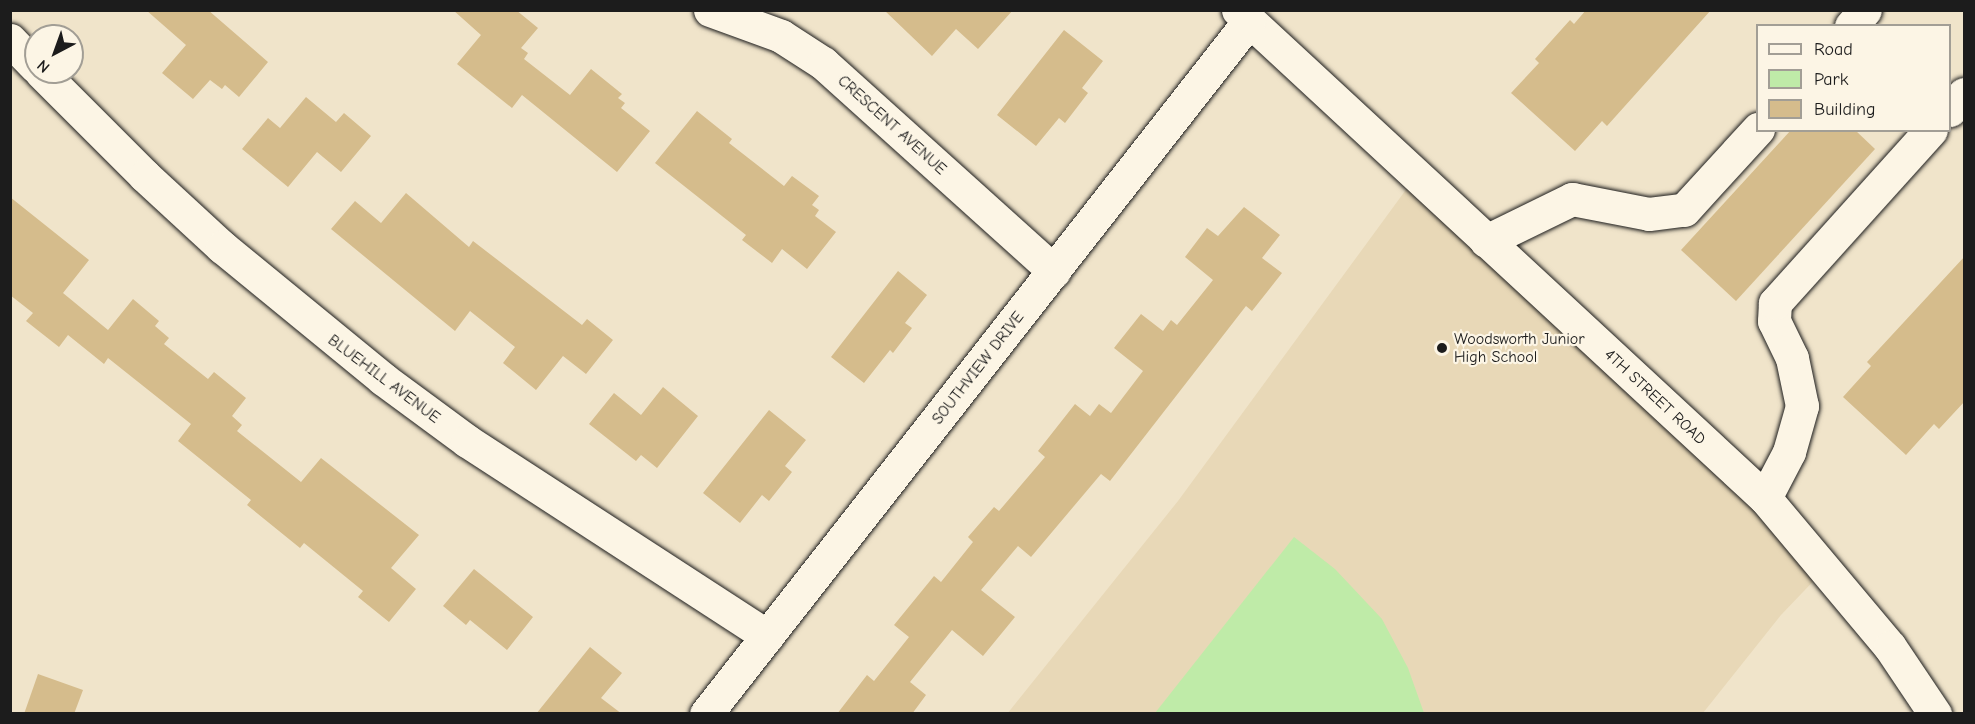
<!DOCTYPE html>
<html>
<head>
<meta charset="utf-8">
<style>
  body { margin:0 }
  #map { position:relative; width:1975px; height:724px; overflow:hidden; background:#f0e4ca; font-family:"Comic Neue",sans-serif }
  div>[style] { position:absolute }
  .built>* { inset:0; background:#e8d8b7 }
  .green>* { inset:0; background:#bfeba8 }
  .building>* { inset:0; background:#d5bc8c }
  .roads { filter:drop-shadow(0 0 2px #1c1c1c) drop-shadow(0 0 2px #1c1c1c) }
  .minor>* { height:33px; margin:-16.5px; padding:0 16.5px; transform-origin:16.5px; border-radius:16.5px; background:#fcf5e5 }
  .dots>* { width:16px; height:16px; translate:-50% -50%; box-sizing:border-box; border:3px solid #fcf5e5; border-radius:50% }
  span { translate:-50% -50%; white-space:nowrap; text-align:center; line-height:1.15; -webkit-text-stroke:4.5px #fcf5e5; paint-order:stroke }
  .street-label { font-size:16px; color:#1c1c1c }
  .poi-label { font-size:16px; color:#1c1c1c }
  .left { translate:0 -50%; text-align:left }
  .frame { position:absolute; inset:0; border:12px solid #1c1c1c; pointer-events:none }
  .legend { position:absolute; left:1756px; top:24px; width:195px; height:108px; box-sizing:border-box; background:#fcf5e5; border:2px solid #a29e95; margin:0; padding:8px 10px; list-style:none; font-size:18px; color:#1c1c1c }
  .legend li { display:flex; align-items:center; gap:12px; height:30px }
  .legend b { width:30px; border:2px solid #a29e95 }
  .north { position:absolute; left:24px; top:24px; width:60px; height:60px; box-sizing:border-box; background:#fcf5e5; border:2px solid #a29e95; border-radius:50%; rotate:221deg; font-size:16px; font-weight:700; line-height:24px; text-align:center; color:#1c1c1c }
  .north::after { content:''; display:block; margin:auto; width:21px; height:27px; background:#1c1c1c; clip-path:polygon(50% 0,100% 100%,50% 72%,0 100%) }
</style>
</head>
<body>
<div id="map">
  <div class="built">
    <i style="clip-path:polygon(1416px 176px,1825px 569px,1781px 615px,1703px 713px,1007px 714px,1178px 501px)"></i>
  </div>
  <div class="green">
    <i style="clip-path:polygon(1294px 537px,1335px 569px,1382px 619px,1408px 668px,1424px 713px,1155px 713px)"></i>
  </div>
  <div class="building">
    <i style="clip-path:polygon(146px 10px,208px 10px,268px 62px,239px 97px,225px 85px,222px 89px,210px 80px,193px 99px,162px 73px,186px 45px)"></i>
    <i style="clip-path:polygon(453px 10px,516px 10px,538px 28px,521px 48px,528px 53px,524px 59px,570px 95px,591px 69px,622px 94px,618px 98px,625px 103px,621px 108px,650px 131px,617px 172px,522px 95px,512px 108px,457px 64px,481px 35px)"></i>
    <i style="clip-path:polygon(884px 10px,1013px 10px,978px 49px,956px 29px,932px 56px)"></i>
    <i style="clip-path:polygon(1586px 10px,1711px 10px,1607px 126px,1602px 121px,1575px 151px,1511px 93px,1539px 63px,1535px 59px,1570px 20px,1574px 24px)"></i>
    <i style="clip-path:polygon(1064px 30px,1103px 61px,1082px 88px,1088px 93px,1065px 123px,1059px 118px,1036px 146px,997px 115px)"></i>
    <i style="clip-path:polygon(306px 97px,336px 122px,344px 113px,371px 136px,341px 172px,317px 152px,288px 187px,242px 149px,268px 118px,280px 128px)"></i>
    <i style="clip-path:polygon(697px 111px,732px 139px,729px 143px,784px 186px,792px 176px,819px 196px,812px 205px,819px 210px,815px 216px,836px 232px,807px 269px,782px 249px,772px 263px,742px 240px,746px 235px,655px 163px)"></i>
    <i style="clip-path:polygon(1791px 130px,1855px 130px,1875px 149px,1736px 301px,1681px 250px)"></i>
    <i style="clip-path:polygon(406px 193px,469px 247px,473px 241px,582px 325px,587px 319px,613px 340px,586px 374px,563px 356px,536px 390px,503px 363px,515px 347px,470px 311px,455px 331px,331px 229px,355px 201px,381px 223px)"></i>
    <i style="clip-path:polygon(10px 197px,89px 260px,63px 293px,108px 330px,133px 299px,159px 321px,155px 326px,169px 338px,164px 344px,208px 379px,214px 372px,246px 398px,232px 416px,242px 425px,237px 431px,301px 482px,321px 458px,419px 535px,391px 568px,416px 589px,389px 622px,358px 597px,363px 591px,304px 543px,300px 548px,247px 505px,251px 500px,178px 441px,191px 424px,108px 358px,104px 364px,68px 335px,59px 347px,26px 321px,33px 313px,10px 295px)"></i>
    <i style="clip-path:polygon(1244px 207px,1280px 235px,1262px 258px,1282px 273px,1252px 311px,1246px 306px,1110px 481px,1101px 474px,1031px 557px,1018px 546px,981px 590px,1015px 617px,983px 656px,952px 630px,910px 682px,926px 695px,912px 714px,837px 714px,867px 675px,874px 681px,909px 637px,894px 625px,934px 576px,941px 582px,973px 542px,968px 537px,994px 507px,999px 511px,1045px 457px,1038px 451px,1075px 404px,1090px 416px,1099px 404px,1111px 413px,1143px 371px,1114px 348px,1141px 314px,1163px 331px,1171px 320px,1177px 325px,1213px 280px,1185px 257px,1207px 228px,1218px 236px)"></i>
    <i style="clip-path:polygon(1965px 256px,1965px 401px,1939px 429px,1934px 424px,1906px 455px,1843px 397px,1871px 366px,1867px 362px)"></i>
    <i style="clip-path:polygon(898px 271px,927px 295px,905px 323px,912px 328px,893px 353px,890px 350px,864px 383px,831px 357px)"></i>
    <i style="clip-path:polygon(663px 387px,698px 416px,657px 468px,641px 455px,636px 461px,589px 424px,614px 393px,641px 415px)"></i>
    <i style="clip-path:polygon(769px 410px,806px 440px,785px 466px,792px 472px,769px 501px,762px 495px,740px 523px,703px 493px)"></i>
    <i style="clip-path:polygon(474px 569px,533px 617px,507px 650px,470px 620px,466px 625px,443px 606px)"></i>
    <i style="clip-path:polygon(590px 647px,622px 673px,601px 698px,622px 714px,536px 714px)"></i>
    <i style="clip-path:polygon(38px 674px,83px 690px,74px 714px,24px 714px)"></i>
  </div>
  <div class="roads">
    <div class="minor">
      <i style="left:710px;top:10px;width:76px;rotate:20.1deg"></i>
      <i style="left:781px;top:36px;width:50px;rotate:32.7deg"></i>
      <i style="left:823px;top:63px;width:311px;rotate:42deg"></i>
      <i style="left:1238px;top:10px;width:718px;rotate:42.8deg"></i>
      <i style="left:1765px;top:498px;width:194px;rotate:50deg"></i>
      <i style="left:1890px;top:647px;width:81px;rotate:56.1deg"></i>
      <i style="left:1851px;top:26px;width:21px;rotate:-49deg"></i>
      <i style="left:10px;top:40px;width:37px;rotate:46deg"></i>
      <i style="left:41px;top:72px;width:147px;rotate:45deg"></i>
      <i style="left:145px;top:176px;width:105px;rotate:42.7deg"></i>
      <i style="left:222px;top:247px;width:208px;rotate:39.3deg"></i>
      <i style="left:383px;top:379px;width:104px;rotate:36.4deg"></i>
      <i style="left:467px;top:441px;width:358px;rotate:33deg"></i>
      <i style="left:1950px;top:110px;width:21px;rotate:-49deg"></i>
      <i style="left:1486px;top:241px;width:96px;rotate:-26deg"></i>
      <i style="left:1572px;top:199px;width:78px;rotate:11deg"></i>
      <i style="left:1649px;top:214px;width:35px;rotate:-7deg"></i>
      <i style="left:1684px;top:210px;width:110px;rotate:-47.6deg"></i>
      <i style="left:1765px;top:498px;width:52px;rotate:-62.4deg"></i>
      <i style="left:1789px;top:452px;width:48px;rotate:-74.2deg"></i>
      <i style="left:1802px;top:406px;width:49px;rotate:-101.8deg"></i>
      <i style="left:1792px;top:358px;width:41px;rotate:-115.9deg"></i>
      <i style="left:1774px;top:321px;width:18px;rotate:-87deg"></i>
      <i style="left:1775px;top:303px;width:233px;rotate:-48deg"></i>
      <i style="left:706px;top:714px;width:880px;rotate:-51.92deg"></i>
    </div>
  </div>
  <div class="dots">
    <i style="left:1442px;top:348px;background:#1c1c1c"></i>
  </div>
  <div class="street-label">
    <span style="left:892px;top:125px;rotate:42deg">CRESCENT AVENUE</span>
    <span style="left:978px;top:368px;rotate:-52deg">SOUTHVIEW DRIVE</span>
    <span style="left:384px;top:379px;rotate:37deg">BLUEHILL AVENUE</span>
    <span style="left:1655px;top:397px;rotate:43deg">4TH STREET ROAD</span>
  </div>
  <div class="poi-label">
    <span class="left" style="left:1454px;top:348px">Woodsworth Junior<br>High School</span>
  </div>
  <div class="frame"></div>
  <ul class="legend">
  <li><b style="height:8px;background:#fcf5e5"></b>Road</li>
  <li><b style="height:16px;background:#bfeba8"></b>Park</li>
  <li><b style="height:16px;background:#d5bc8c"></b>Building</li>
  </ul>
  <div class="north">N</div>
</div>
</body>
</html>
